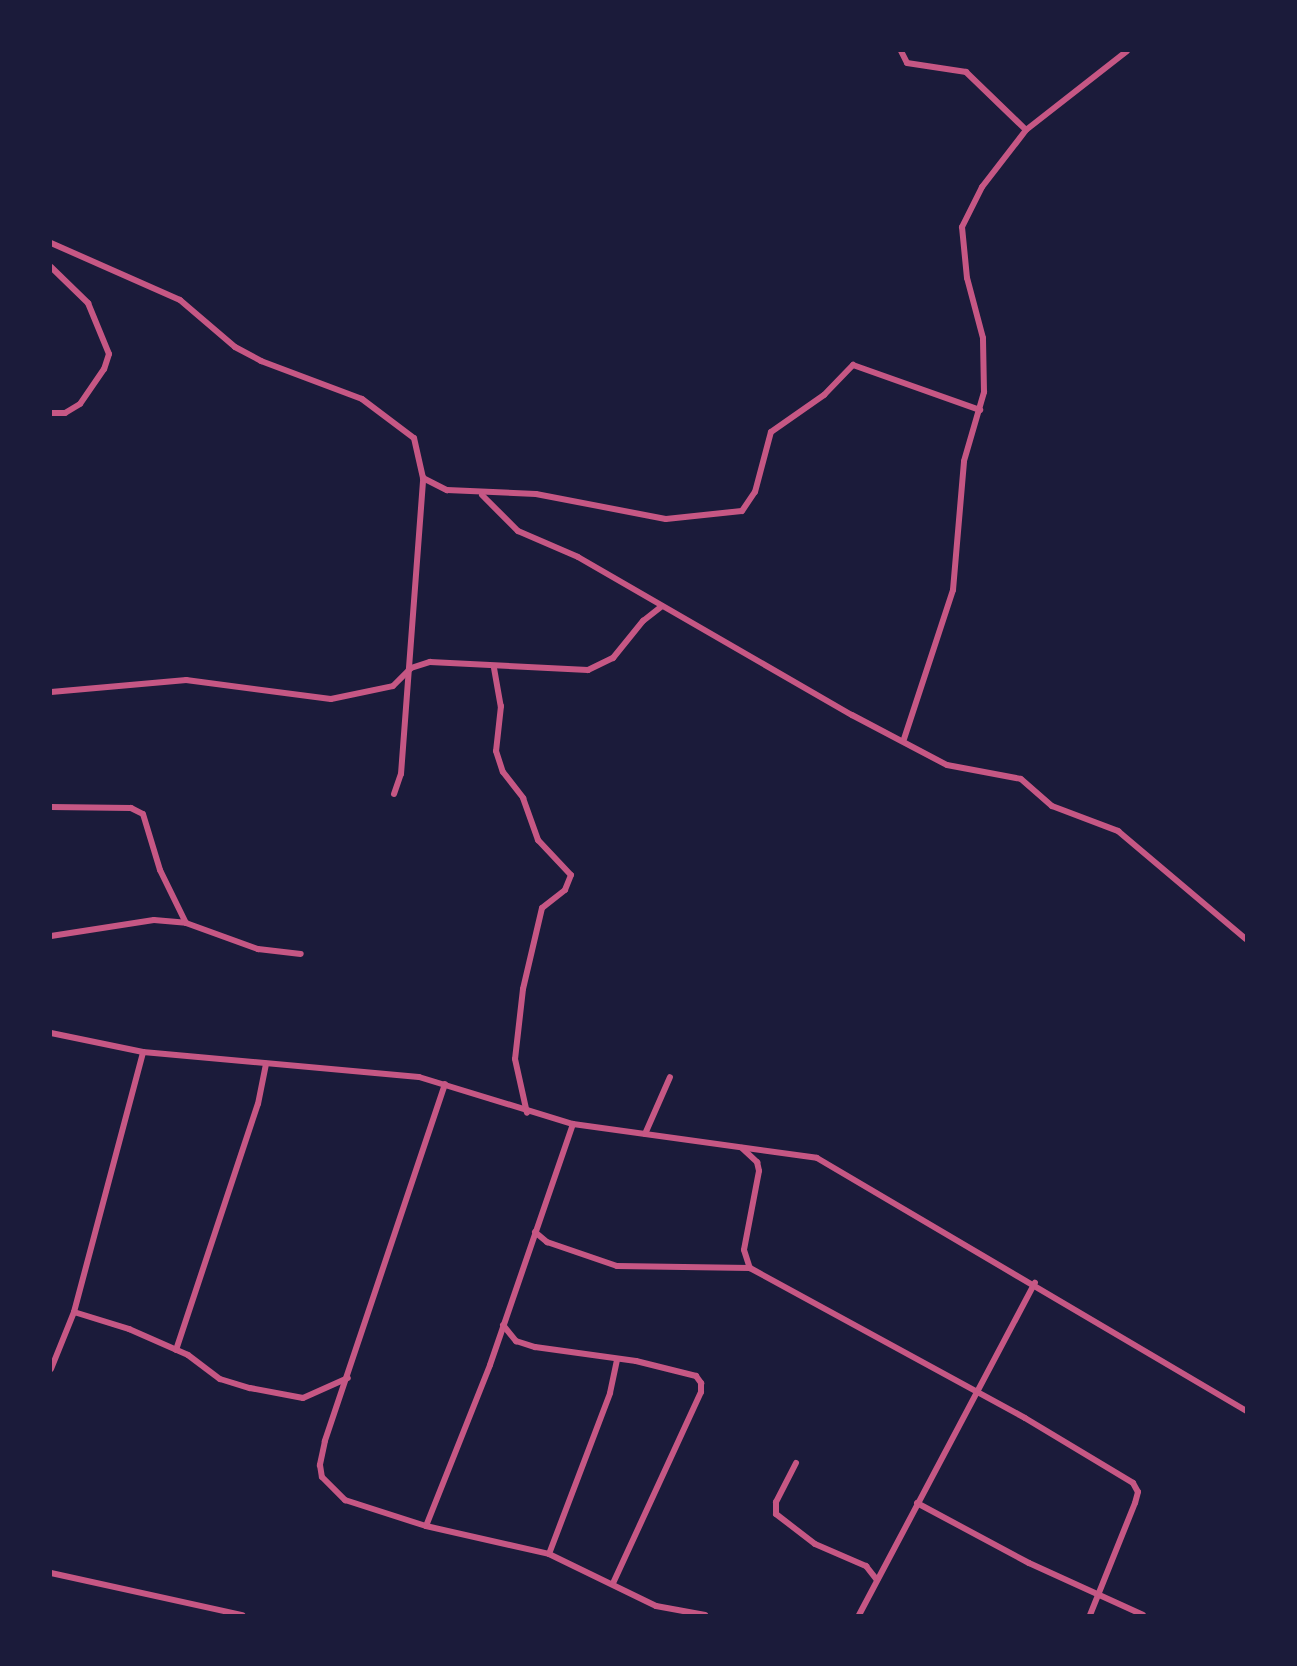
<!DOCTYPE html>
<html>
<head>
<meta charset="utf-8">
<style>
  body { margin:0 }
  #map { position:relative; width:1297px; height:1666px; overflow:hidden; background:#1b1b3a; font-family:"PT Sans",sans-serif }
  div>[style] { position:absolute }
  .minor>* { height:6px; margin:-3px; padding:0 3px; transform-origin:3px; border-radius:3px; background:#c65784 }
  span { translate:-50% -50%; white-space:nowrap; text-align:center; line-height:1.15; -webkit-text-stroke:7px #1b1b3a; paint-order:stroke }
  .frame { position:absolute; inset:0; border:52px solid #1b1b3a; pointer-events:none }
</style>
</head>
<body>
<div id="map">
  <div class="minor">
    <i style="left:901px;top:51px;width:13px;rotate:63deg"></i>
    <i style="left:907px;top:63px;width:60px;rotate:8.7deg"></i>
    <i style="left:966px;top:72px;width:83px;rotate:44deg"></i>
    <i style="left:51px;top:243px;width:141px;rotate:23.8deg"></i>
    <i style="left:180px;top:300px;width:72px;rotate:40.5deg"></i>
    <i style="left:235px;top:347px;width:30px;rotate:28deg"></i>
    <i style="left:261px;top:361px;width:108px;rotate:20.6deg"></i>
    <i style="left:362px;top:399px;width:65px;rotate:36.9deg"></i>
    <i style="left:414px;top:438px;width:41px;rotate:77.3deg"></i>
    <i style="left:423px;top:478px;width:27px;rotate:27deg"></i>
    <i style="left:447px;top:490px;width:89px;rotate:2.6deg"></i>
    <i style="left:536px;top:494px;width:132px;rotate:10.9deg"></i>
    <i style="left:666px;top:519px;width:76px;rotate:-6deg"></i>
    <i style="left:742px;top:511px;width:23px;rotate:-56deg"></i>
    <i style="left:755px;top:492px;width:62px;rotate:-75.1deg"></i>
    <i style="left:771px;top:432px;width:65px;rotate:-34.9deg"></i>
    <i style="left:824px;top:395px;width:42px;rotate:-46deg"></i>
    <i style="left:853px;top:365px;width:135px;rotate:19.5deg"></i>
    <i style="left:51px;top:267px;width:52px;rotate:44.2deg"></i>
    <i style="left:88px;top:303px;width:55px;rotate:67.6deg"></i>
    <i style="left:109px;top:354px;width:16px;rotate:108deg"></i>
    <i style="left:104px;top:369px;width:42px;rotate:124.4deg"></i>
    <i style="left:80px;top:404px;width:17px;rotate:149deg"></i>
    <i style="left:65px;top:413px;width:14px;rotate:180deg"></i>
    <i style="left:482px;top:495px;width:51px;rotate:45deg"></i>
    <i style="left:518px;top:531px;width:65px;rotate:23.4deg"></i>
    <i style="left:578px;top:557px;width:316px;rotate:30deg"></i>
    <i style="left:852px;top:715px;width:107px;rotate:27.8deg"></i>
    <i style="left:947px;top:765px;width:75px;rotate:10.7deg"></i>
    <i style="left:1021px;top:779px;width:41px;rotate:41.1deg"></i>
    <i style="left:1052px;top:806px;width:71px;rotate:20.7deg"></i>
    <i style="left:1118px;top:831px;width:167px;rotate:40.2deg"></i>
    <i style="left:494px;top:668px;width:39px;rotate:80deg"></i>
    <i style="left:501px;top:706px;width:45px;rotate:96.3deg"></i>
    <i style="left:496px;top:751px;width:22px;rotate:72deg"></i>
    <i style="left:503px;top:772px;width:33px;rotate:52deg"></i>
    <i style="left:523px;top:798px;width:45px;rotate:70.3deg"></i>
    <i style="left:538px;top:840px;width:48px;rotate:46.7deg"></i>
    <i style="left:571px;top:875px;width:16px;rotate:112deg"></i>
    <i style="left:565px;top:890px;width:29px;rotate:142deg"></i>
    <i style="left:542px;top:908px;width:83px;rotate:103.2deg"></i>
    <i style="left:523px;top:989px;width:70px;rotate:96.5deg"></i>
    <i style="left:515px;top:1059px;width:55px;rotate:77.5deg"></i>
    <i style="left:51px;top:692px;width:136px;rotate:-5.1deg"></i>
    <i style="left:186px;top:680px;width:146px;rotate:7.5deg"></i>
    <i style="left:331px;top:699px;width:63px;rotate:-11.8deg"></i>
    <i style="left:393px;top:686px;width:25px;rotate:-45deg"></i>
    <i style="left:411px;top:668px;width:20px;rotate:-18deg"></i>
    <i style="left:430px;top:662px;width:158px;rotate:2.9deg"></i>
    <i style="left:588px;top:670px;width:28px;rotate:-26deg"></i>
    <i style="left:613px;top:658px;width:48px;rotate:-51deg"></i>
    <i style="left:643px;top:621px;width:24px;rotate:-38deg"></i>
    <i style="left:904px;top:739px;width:157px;rotate:-71.8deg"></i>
    <i style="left:953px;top:590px;width:129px;rotate:-85.1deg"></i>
    <i style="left:964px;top:461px;width:72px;rotate:-73.8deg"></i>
    <i style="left:984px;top:392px;width:54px;rotate:-91.1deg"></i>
    <i style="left:983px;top:338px;width:62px;rotate:-104.9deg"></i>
    <i style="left:967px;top:278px;width:51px;rotate:-95.6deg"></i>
    <i style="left:962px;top:227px;width:45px;rotate:-63.4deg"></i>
    <i style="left:982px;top:187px;width:72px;rotate:-52.3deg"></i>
    <i style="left:1026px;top:130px;width:128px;rotate:-38deg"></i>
    <i style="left:394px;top:794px;width:21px;rotate:-71deg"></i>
    <i style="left:401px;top:774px;width:297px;rotate:-85.7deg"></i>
    <i style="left:51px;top:807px;width:80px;rotate:0.7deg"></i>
    <i style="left:131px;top:808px;width:13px;rotate:27deg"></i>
    <i style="left:143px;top:814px;width:59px;rotate:73.1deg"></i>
    <i style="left:160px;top:870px;width:59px;rotate:63.9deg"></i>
    <i style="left:51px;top:936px;width:104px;rotate:-8.8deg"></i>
    <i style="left:154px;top:920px;width:32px;rotate:5deg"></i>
    <i style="left:186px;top:923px;width:77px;rotate:19.9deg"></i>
    <i style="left:258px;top:949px;width:43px;rotate:6.6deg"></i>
    <i style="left:51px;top:1033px;width:94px;rotate:11.7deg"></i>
    <i style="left:143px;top:1052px;width:277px;rotate:5.2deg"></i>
    <i style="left:419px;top:1077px;width:161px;rotate:17deg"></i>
    <i style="left:573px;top:1124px;width:246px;rotate:7.9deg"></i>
    <i style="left:817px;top:1158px;width:498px;rotate:30.5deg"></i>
    <i style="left:445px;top:1084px;width:377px;rotate:108.6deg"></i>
    <i style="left:325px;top:1441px;width:25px;rotate:102deg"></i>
    <i style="left:320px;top:1465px;width:12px;rotate:81deg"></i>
    <i style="left:322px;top:1477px;width:33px;rotate:45deg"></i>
    <i style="left:345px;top:1500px;width:85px;rotate:17.8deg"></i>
    <i style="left:426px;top:1526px;width:126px;rotate:12.8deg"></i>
    <i style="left:549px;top:1554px;width:119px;rotate:25.9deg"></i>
    <i style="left:656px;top:1606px;width:50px;rotate:10.4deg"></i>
    <i style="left:645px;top:1134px;width:62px;rotate:-66.3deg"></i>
    <i style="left:742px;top:1148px;width:21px;rotate:43deg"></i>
    <i style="left:757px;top:1162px;width:9px;rotate:77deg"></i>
    <i style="left:759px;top:1171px;width:80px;rotate:100.8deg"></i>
    <i style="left:744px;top:1250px;width:19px;rotate:72deg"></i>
    <i style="left:750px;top:1268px;width:313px;rotate:28.6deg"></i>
    <i style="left:1025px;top:1418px;width:126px;rotate:31deg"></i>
    <i style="left:1133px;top:1483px;width:10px;rotate:61deg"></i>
    <i style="left:1138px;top:1492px;width:11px;rotate:105deg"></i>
    <i style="left:1135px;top:1503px;width:121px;rotate:111.9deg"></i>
    <i style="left:535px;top:1232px;width:16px;rotate:40deg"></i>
    <i style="left:547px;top:1242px;width:74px;rotate:18.9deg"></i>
    <i style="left:617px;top:1266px;width:133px;rotate:0.9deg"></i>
    <i style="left:74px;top:1312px;width:58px;rotate:17.2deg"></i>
    <i style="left:129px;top:1329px;width:64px;rotate:23.8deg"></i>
    <i style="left:188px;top:1355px;width:40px;rotate:37deg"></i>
    <i style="left:220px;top:1379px;width:31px;rotate:17deg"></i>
    <i style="left:250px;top:1388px;width:54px;rotate:10.7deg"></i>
    <i style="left:303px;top:1398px;width:49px;rotate:-24deg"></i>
    <i style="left:503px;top:1325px;width:21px;rotate:51deg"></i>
    <i style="left:516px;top:1341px;width:20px;rotate:18deg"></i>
    <i style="left:535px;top:1347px;width:102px;rotate:7.9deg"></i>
    <i style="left:636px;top:1361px;width:62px;rotate:14deg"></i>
    <i style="left:696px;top:1376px;width:9px;rotate:54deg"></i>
    <i style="left:701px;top:1383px;width:9px;rotate:90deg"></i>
    <i style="left:701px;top:1392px;width:210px;rotate:114.7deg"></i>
    <i style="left:176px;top:1350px;width:259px;rotate:-71.6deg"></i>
    <i style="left:258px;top:1104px;width:41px;rotate:-78.7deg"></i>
    <i style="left:51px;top:1369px;width:61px;rotate:-68deg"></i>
    <i style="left:74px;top:1312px;width:269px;rotate:-75.1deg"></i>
    <i style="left:796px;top:1463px;width:44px;rotate:117.1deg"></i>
    <i style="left:776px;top:1502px;width:12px;rotate:90deg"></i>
    <i style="left:776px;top:1514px;width:49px;rotate:37.6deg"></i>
    <i style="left:815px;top:1544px;width:56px;rotate:23.3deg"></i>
    <i style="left:866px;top:1566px;width:18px;rotate:52deg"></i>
    <i style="left:917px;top:1503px;width:127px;rotate:28.2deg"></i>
    <i style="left:1029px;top:1563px;width:125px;rotate:24.5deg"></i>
    <i style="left:426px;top:1526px;width:173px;rotate:-68.3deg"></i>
    <i style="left:490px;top:1365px;width:255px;rotate:-71deg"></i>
    <i style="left:549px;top:1554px;width:172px;rotate:-69.2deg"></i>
    <i style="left:610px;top:1393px;width:34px;rotate:-78deg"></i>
    <i style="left:51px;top:1573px;width:196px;rotate:12.4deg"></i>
    <i style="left:859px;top:1615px;width:376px;rotate:-62.1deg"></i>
  </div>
  <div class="frame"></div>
</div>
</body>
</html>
